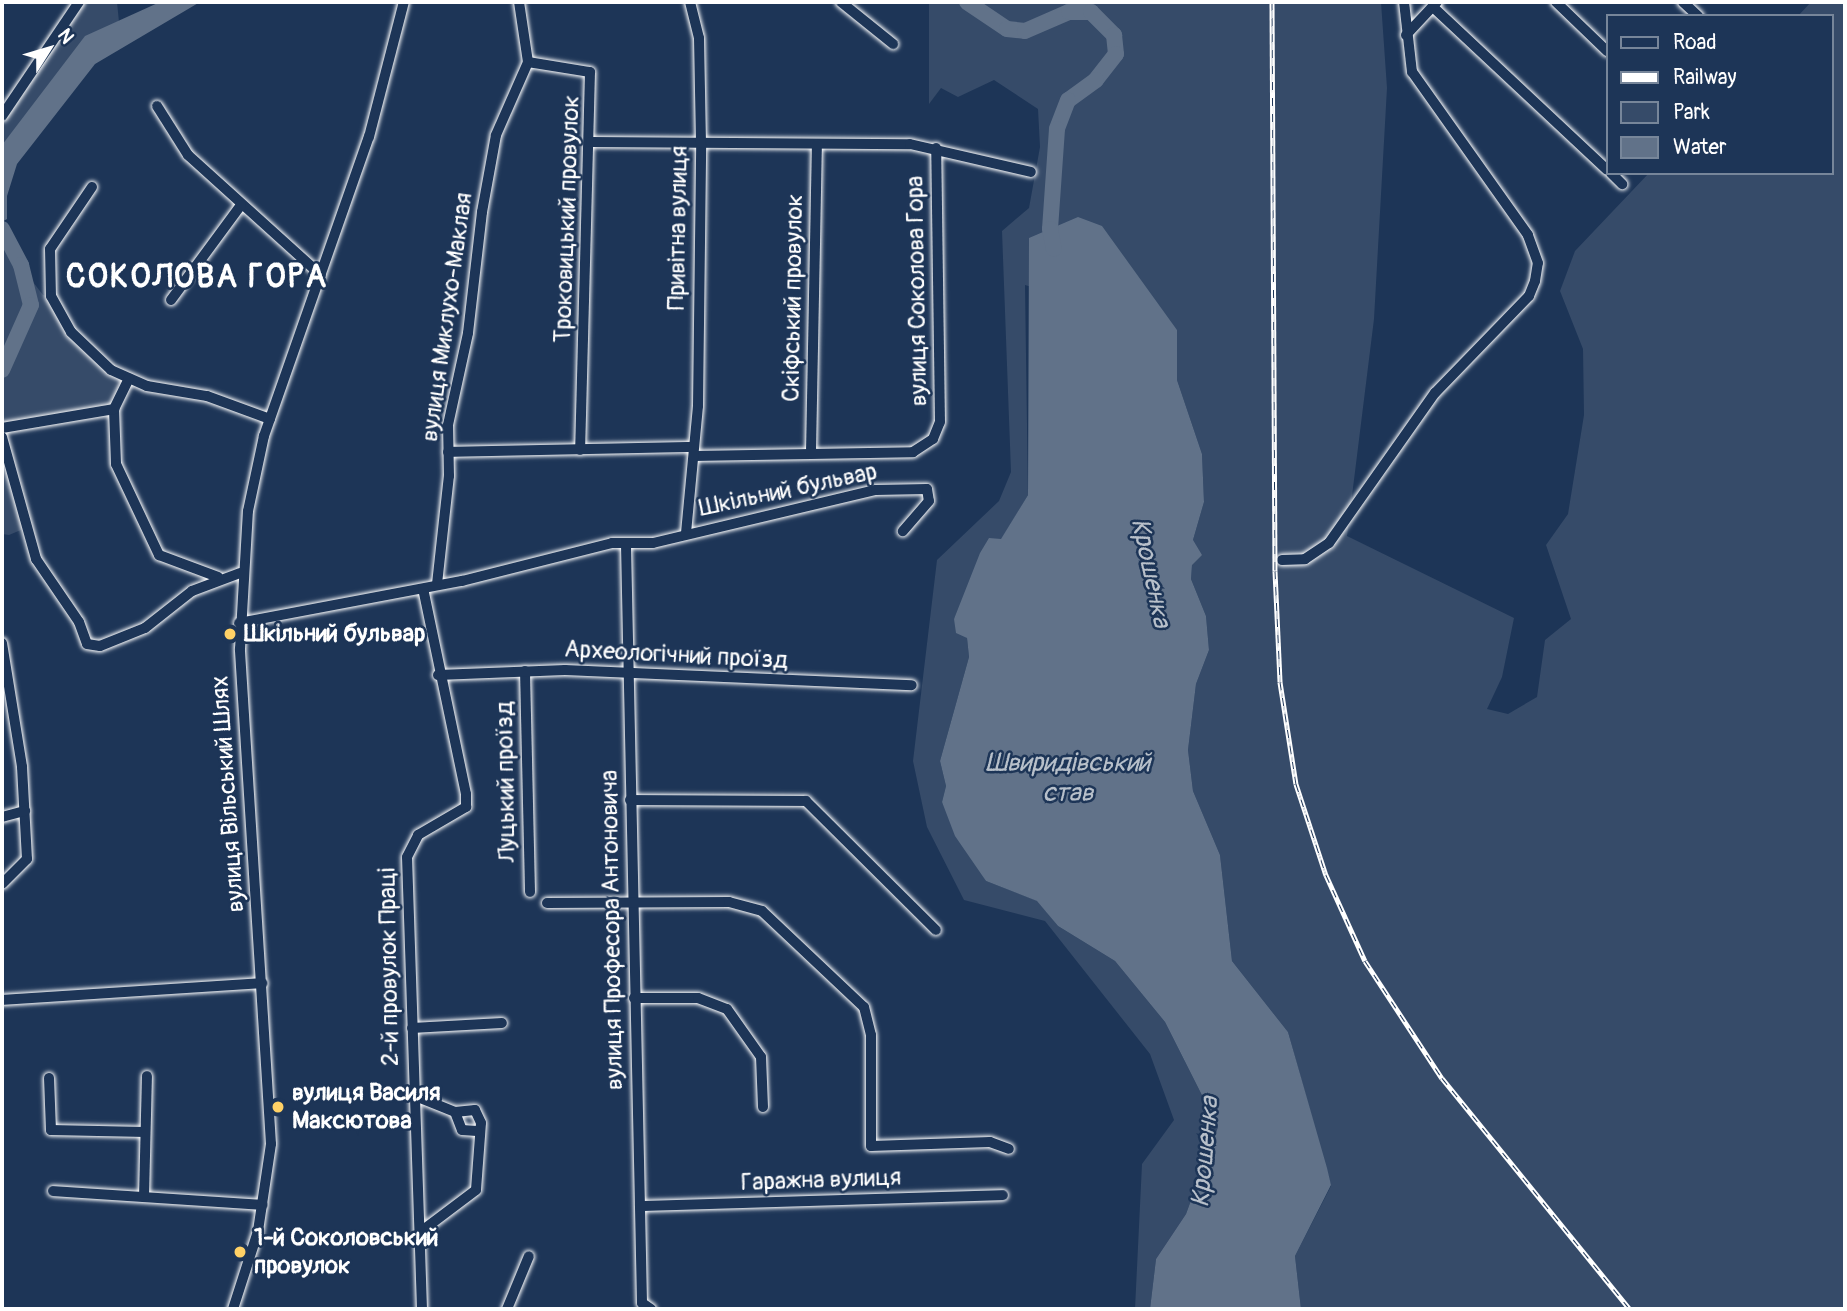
<!DOCTYPE html>
<html>
<head>
<meta charset="utf-8">
<style>
  body { margin:0 }
  #map { position:relative; width:1847px; height:1311px; overflow:hidden; background:#1d3557; font-family:Pangolin,sans-serif }
  div>[style] { position:absolute }
  .green>* { inset:0; background:#364b69 }
  .water>* { inset:0; background:#617289 }
  .river>* { height:16px; margin:-8px; padding:0 8px; transform-origin:8px; border-radius:8px; background:#617289 }
  .roads { filter:drop-shadow(0 0 2px #fff) drop-shadow(0 0 2px #fff) }
  .minor>* { height:10px; margin:-5px; padding:0 5px; transform-origin:5px; border-radius:5px; background:#1d3557 }
  .rail>* { height:5px; margin-top:-2.5px; transform-origin:0; background:repeating-linear-gradient(90deg,#1d3557 0 8px,#fff 0 16px); box-sizing:border-box; border-block:2px solid #fff }
  .dots>* { width:19px; height:19px; translate:-50% -50%; box-sizing:border-box; border:4px solid #1d3557; border-radius:50% }
  span { translate:-50% -50%; white-space:nowrap; text-align:center; line-height:1.15; -webkit-text-stroke:5px #1d3557; paint-order:stroke }
  .street-label { font-size:24px; color:#fff }
  .poi-label { font-size:24px; color:#fff; font-weight:700 }
  .left { translate:0 -50%; text-align:left }
  .water-label { font-size:26px; color:#b8c0ca; font-style:italic }
  .district-label { font-size:32px; color:#fff; font-weight:700; letter-spacing:2px }
  .frame { position:absolute; inset:0; border:4px solid #fff; pointer-events:none }
  .legend { position:absolute; left:1606px; top:14px; width:228px; height:161px; box-sizing:border-box; background:#1d3557; border:2px solid #77869a; margin:0; padding:9px 12px; list-style:none; font-size:21px; color:#fff }
  .legend li { display:flex; align-items:center; gap:14px; height:35px }
  .legend b { width:35px; border:2px solid #77869a }
  .north { position:absolute; left:14px; top:14px; width:70px; height:70px; -webkit-text-stroke:5px #1d3557; paint-order:stroke; rotate:53deg; font-size:19px; font-weight:700; line-height:28px; text-align:center; color:#fff }
  .north::after { content:''; display:block; margin:auto; width:24px; height:32px; background:#fff; clip-path:polygon(50% 0,100% 100%,50% 72%,0 100%) }
</style>
</head>
<body>
<div id="map">
  <div class="green">
    <i style="clip-path:polygon(79px 2px,117px 2px,120px 32px,2px 163px,2px 116px)"></i>
    <i style="clip-path:polygon(929px 2px,1381px 2px,1387px 88px,1374px 319px,1347px 536px,1514px 618px,1502px 677px,1487px 709px,1508px 714px,1537px 697px,1545px 640px,1571px 619px,1546px 545px,1568px 514px,1584px 415px,1583px 349px,1560px 291px,1575px 251px,1649px 173px,1831px 173px,1831px 16px,1798px 16px,1811px 2px,1845px 2px,1845px 1309px,1301px 1309px,1295px 1256px,1331px 1186px,1288px 1032px,1232px 961px,1220px 855px,1193px 791px,1188px 750px,1196px 684px,1209px 650px,1206px 616px,1191px 579px,1193px 540px,1204px 502px,1202px 454px,1177px 380px,1177px 330px,1025px 285px,1028px 495px,954px 619px,967px 638px,969px 657px,940px 761px,946px 786px,942px 802px,986px 881px,1038px 901px,1058px 926px,1115px 961px,1165px 1022px,1218px 1127px,1186px 1214px,1156px 1259px,1150px 1309px,1135px 1309px,1142px 1164px,1174px 1120px,1150px 1054px,1045px 921px,964px 900px,927px 827px,913px 761px,937px 560px,999px 501px,1011px 472px,1002px 231px,1029px 208px,1040px 147px,1038px 109px,994px 80px,958px 97px,941px 88px,929px 104px)"></i>
    <i style="clip-path:polygon(2px 229px,20px 265px,43px 295px,51px 296px,71px 332px,129px 378px,114px 409px,2px 428px)"></i>
    <i style="clip-path:polygon(2px 437px,28px 527px,9px 535px,2px 534px)"></i>
  </div>
  <div class="water">
    <i style="clip-path:polygon(160px 2px,200px 2px,95px 64px,17px 164px,7px 196px,7px 219px,2px 222px,2px 145px,85px 36px)"></i>
    <i style="clip-path:polygon(1078px 217px,1102px 226px,1177px 330px,1177px 380px,1202px 454px,1204px 502px,1193px 540px,1202px 555px,1192px 565px,1191px 579px,1206px 616px,1209px 650px,1196px 684px,1188px 750px,1193px 791px,1220px 855px,1232px 961px,1288px 1032px,1327px 1168px,1331px 1185px,1295px 1256px,1301px 1309px,1150px 1309px,1156px 1259px,1186px 1214px,1218px 1127px,1165px 1022px,1115px 961px,1058px 926px,1037px 901px,986px 881px,955px 836px,942px 802px,946px 786px,940px 761px,969px 657px,967px 638px,956px 633px,954px 619px,980px 553px,989px 538px,1001px 539px,1028px 495px,1029px 238px)"></i>
  </div>
  <div class="river">
    <i style="left:967px;top:2px;width:48px;rotate:34deg"></i>
    <i style="left:1007px;top:29px;width:18px;rotate:6deg"></i>
    <i style="left:1025px;top:31px;width:48px;rotate:-23.4deg"></i>
    <i style="left:1069px;top:12px;width:22px"></i>
    <i style="left:1091px;top:12px;width:33px;rotate:45deg"></i>
    <i style="left:1114px;top:35px;width:19px;rotate:84deg"></i>
    <i style="left:1116px;top:54px;width:33px;rotate:128deg"></i>
    <i style="left:1096px;top:80px;width:34px;rotate:144deg"></i>
    <i style="left:1068px;top:100px;width:31px;rotate:111deg"></i>
    <i style="left:1057px;top:129px;width:100px;rotate:94deg"></i>
    <i style="left:1050px;top:229px;width:20px;rotate:79deg"></i>
    <i style="left:2px;top:229px;width:41px;rotate:62.2deg"></i>
    <i style="left:21px;top:265px;width:41px;rotate:76deg"></i>
    <i style="left:31px;top:305px;width:71px;rotate:114deg"></i>
  </div>
  <div class="roads">
    <div class="minor">
      <i style="left:519px;top:2px;width:61px;rotate:81.5deg"></i>
      <i style="left:528px;top:62px;width:63px;rotate:9.2deg"></i>
      <i style="left:590px;top:72px;width:378px;rotate:91.5deg"></i>
      <i style="left:841px;top:2px;width:67px;rotate:38.9deg"></i>
      <i style="left:1556px;top:2px;width:71px;rotate:43.9deg"></i>
      <i style="left:1683px;top:2px;width:21px;rotate:43deg"></i>
      <i style="left:1433px;top:7px;width:238px;rotate:43.1deg"></i>
      <i style="left:1406px;top:35px;width:45px;rotate:-46.8deg"></i>
      <i style="left:157px;top:106px;width:58px;rotate:57.7deg"></i>
      <i style="left:188px;top:155px;width:179px;rotate:42.1deg"></i>
      <i style="left:2px;top:116px;width:138px;rotate:-56deg"></i>
      <i style="left:591px;top:142px;width:319px;rotate:0.4deg"></i>
      <i style="left:910px;top:144px;width:124px;rotate:13deg"></i>
      <i style="left:1611px;top:173px;width:16px;rotate:45deg"></i>
      <i style="left:92px;top:187px;width:75px;rotate:124.1deg"></i>
      <i style="left:50px;top:249px;width:47px;rotate:88.8deg"></i>
      <i style="left:51px;top:296px;width:41px;rotate:60.9deg"></i>
      <i style="left:71px;top:332px;width:55px;rotate:43.5deg"></i>
      <i style="left:111px;top:370px;width:39px;rotate:24deg"></i>
      <i style="left:147px;top:386px;width:61px;rotate:9.5deg"></i>
      <i style="left:207px;top:396px;width:67px;rotate:20.1deg"></i>
      <i style="left:171px;top:300px;width:118px;rotate:-53.6deg"></i>
      <i style="left:114px;top:409px;width:55px;rotate:87.9deg"></i>
      <i style="left:116px;top:464px;width:101px;rotate:64.7deg"></i>
      <i style="left:159px;top:555px;width:63px;rotate:20.4deg"></i>
      <i style="left:2px;top:428px;width:114px;rotate:-9.6deg"></i>
      <i style="left:114px;top:409px;width:34px;rotate:-64deg"></i>
      <i style="left:2px;top:437px;width:127px;rotate:74.4deg"></i>
      <i style="left:36px;top:559px;width:76px;rotate:55.7deg"></i>
      <i style="left:79px;top:622px;width:23px;rotate:70deg"></i>
      <i style="left:87px;top:644px;width:13px;rotate:9deg"></i>
      <i style="left:100px;top:646px;width:48px;rotate:-21.8deg"></i>
      <i style="left:145px;top:628px;width:60px;rotate:-38.2deg"></i>
      <i style="left:192px;top:591px;width:51px;rotate:-20.6deg"></i>
      <i style="left:448px;top:452px;width:246px;rotate:-1.2deg"></i>
      <i style="left:811px;top:452px;width:308px;rotate:-88.9deg"></i>
      <i style="left:694px;top:456px;width:219px;rotate:-1deg"></i>
      <i style="left:913px;top:452px;width:24px;rotate:-33deg"></i>
      <i style="left:933px;top:439px;width:18px;rotate:-68deg"></i>
      <i style="left:940px;top:422px;width:274px;rotate:-90.8deg"></i>
      <i style="left:686px;top:533px;width:128px;rotate:-84.6deg"></i>
      <i style="left:698px;top:406px;width:263px;rotate:-89.3deg"></i>
      <i style="left:701px;top:143px;width:105px;rotate:-91.1deg"></i>
      <i style="left:699px;top:38px;width:37px;rotate:-104deg"></i>
      <i style="left:626px;top:545px;width:758px;rotate:88.79deg"></i>
      <i style="left:642px;top:1303px;width:11px;rotate:34deg"></i>
      <i style="left:1282px;top:560px;width:23px;rotate:-2deg"></i>
      <i style="left:1305px;top:559px;width:29px;rotate:-34deg"></i>
      <i style="left:1329px;top:543px;width:184px;rotate:-54.8deg"></i>
      <i style="left:1435px;top:393px;width:135px;rotate:-45.9deg"></i>
      <i style="left:1529px;top:296px;width:16px;rotate:-68deg"></i>
      <i style="left:1535px;top:281px;width:18px;rotate:-81deg"></i>
      <i style="left:1538px;top:263px;width:30px;rotate:-110deg"></i>
      <i style="left:1528px;top:235px;width:200px;rotate:-125.4deg"></i>
      <i style="left:1412px;top:72px;width:70px;rotate:-96.5deg"></i>
      <i style="left:437px;top:584px;width:109px;rotate:-83.7deg"></i>
      <i style="left:449px;top:476px;width:51px;rotate:-91.1deg"></i>
      <i style="left:448px;top:425px;width:94px;rotate:-77.7deg"></i>
      <i style="left:468px;top:333px;width:122px;rotate:-83.4deg"></i>
      <i style="left:482px;top:212px;width:78px;rotate:-79.7deg"></i>
      <i style="left:496px;top:135px;width:80px;rotate:-66.3deg"></i>
      <i style="left:239px;top:623px;width:227px;rotate:-10.7deg"></i>
      <i style="left:462px;top:581px;width:155px;rotate:-14.2deg"></i>
      <i style="left:612px;top:543px;width:41px"></i>
      <i style="left:653px;top:543px;width:229px;rotate:-13.4deg"></i>
      <i style="left:876px;top:490px;width:51px;rotate:-1.1deg"></i>
      <i style="left:927px;top:489px;width:12px;rotate:81deg"></i>
      <i style="left:929px;top:501px;width:40px;rotate:131deg"></i>
      <i style="left:2px;top:643px;width:126px;rotate:80.8deg"></i>
      <i style="left:22px;top:767px;width:92px;rotate:86.9deg"></i>
      <i style="left:27px;top:859px;width:35px;rotate:135deg"></i>
      <i style="left:525px;top:671px;width:221px;rotate:88.7deg"></i>
      <i style="left:438px;top:675px;width:127px;rotate:-2.3deg"></i>
      <i style="left:565px;top:670px;width:347px;rotate:2.5deg"></i>
      <i style="left:630px;top:800px;width:176px;rotate:0.3deg"></i>
      <i style="left:806px;top:801px;width:183px;rotate:44.8deg"></i>
      <i style="left:2px;top:817px;width:24px;rotate:-15deg"></i>
      <i style="left:547px;top:903px;width:182px;rotate:-0.3deg"></i>
      <i style="left:729px;top:902px;width:34px;rotate:15deg"></i>
      <i style="left:762px;top:911px;width:140px;rotate:43.3deg"></i>
      <i style="left:864px;top:1007px;width:29px;rotate:76deg"></i>
      <i style="left:871px;top:1035px;width:111px;rotate:90deg"></i>
      <i style="left:871px;top:1146px;width:119px;rotate:-1.9deg"></i>
      <i style="left:990px;top:1142px;width:20px;rotate:20deg"></i>
      <i style="left:634px;top:998px;width:64px"></i>
      <i style="left:698px;top:998px;width:31px;rotate:21deg"></i>
      <i style="left:727px;top:1009px;width:59px;rotate:54.7deg"></i>
      <i style="left:761px;top:1057px;width:50px;rotate:87.7deg"></i>
      <i style="left:2px;top:1000px;width:261px;rotate:-3.7deg"></i>
      <i style="left:412px;top:1028px;width:90px;rotate:-3.2deg"></i>
      <i style="left:49px;top:1078px;width:52px;rotate:87.8deg"></i>
      <i style="left:51px;top:1130px;width:94px;rotate:1.2deg"></i>
      <i style="left:413px;top:1095px;width:45px;rotate:22deg"></i>
      <i style="left:455px;top:1112px;width:20px;rotate:-6deg"></i>
      <i style="left:475px;top:1110px;width:14px;rotate:65deg"></i>
      <i style="left:481px;top:1123px;width:67px;rotate:94.3deg"></i>
      <i style="left:476px;top:1190px;width:71px;rotate:143deg"></i>
      <i style="left:455px;top:1112px;width:19px;rotate:69deg"></i>
      <i style="left:462px;top:1130px;width:15px;rotate:4deg"></i>
      <i style="left:53px;top:1191px;width:210px;rotate:3.8deg"></i>
      <i style="left:144px;top:1197px;width:121px;rotate:-88.6deg"></i>
      <i style="left:640px;top:1206px;width:363px;rotate:-1.7deg"></i>
      <i style="left:233px;top:1309px;width:82px;rotate:-72.2deg"></i>
      <i style="left:258px;top:1231px;width:88px;rotate:-81.5deg"></i>
      <i style="left:271px;top:1144px;width:496px;rotate:-93.6deg"></i>
      <i style="left:240px;top:649px;width:138px;rotate:-86.7deg"></i>
      <i style="left:248px;top:511px;width:77px;rotate:-78deg"></i>
      <i style="left:264px;top:436px;width:317px;rotate:-70.7deg"></i>
      <i style="left:369px;top:137px;width:139px;rotate:-75.5deg"></i>
      <i style="left:422px;top:1309px;width:452px;rotate:-91.9deg"></i>
      <i style="left:407px;top:857px;width:25px;rotate:-63deg"></i>
      <i style="left:418px;top:835px;width:56px;rotate:-30.3deg"></i>
      <i style="left:466px;top:807px;width:13px;rotate:-90deg"></i>
      <i style="left:466px;top:794px;width:209px;rotate:-101.8deg"></i>
      <i style="left:507px;top:1309px;width:57px;rotate:-67.5deg"></i>
    </div>
  </div>
  <div class="rail">
    <i style="left:1272px;top:2px;width:569px;rotate:89.7deg"></i>
    <i style="left:1275px;top:571px;width:111px;rotate:87.4deg"></i>
    <i style="left:1280px;top:682px;width:103px;rotate:81.1deg"></i>
    <i style="left:1296px;top:784px;width:96px;rotate:71.8deg"></i>
    <i style="left:1326px;top:875px;width:94px;rotate:65.6deg"></i>
    <i style="left:1365px;top:961px;width:140px;rotate:56.7deg"></i>
    <i style="left:1442px;top:1078px;width:298px;rotate:50.9deg"></i>
  </div>
  <div class="dots">
    <i style="left:230px;top:634px;background:#ffd166"></i>
    <i style="left:278px;top:1107px;background:#ffd166"></i>
    <i style="left:240px;top:1252px;background:#ffd166"></i>
  </div>
  <div class="street-label">
    <span style="left:567px;top:219px;rotate:-88deg">Троковицький провулок</span>
    <span style="left:678px;top:228px;rotate:-89deg">Привітна вулиця</span>
    <span style="left:917px;top:291px;rotate:-91deg">вулиця Соколова Гора</span>
    <span style="left:793px;top:298px;rotate:-89deg">Скіфський провулок</span>
    <span style="left:447px;top:317px;rotate:-82deg">вулиця Миклухо-Маклая</span>
    <span style="left:788px;top:490px;rotate:-12deg">Шкільний бульвар</span>
    <span style="left:676px;top:655px;rotate:3deg">Археологічний проїзд</span>
    <span style="left:506px;top:782px;rotate:-91deg">Луцький проїзд</span>
    <span style="left:228px;top:794px;rotate:-94deg">вулиця Вільський Шлях</span>
    <span style="left:612px;top:930px;rotate:-91deg">вулиця Професора Антоновича</span>
    <span style="left:389px;top:967px;rotate:-91deg">2-й провулок Праці</span>
    <span style="left:821px;top:1180px;rotate:-2deg">Гаражна вулиця</span>
  </div>
  <div class="poi-label">
    <span class="left" style="left:244px;top:634px">Шкільний бульвар</span>
    <span class="left" style="left:292px;top:1107px">вулиця Василя<br>Максютова</span>
    <span class="left" style="left:254px;top:1252px">1-й Соколовський<br>провулок</span>
  </div>
  <div class="water-label">
    <span style="left:1150px;top:573px;rotate:78deg">Крошенка</span>
    <span style="left:1068px;top:779px">Швиридівський<br>став</span>
    <span style="left:1206px;top:1152px;rotate:-85deg">Крошенка</span>
  </div>
  <div class="district-label">
    <span style="left:197px;top:277px">СОКОЛОВА ГОРА</span>
  </div>
  <div class="frame"></div>
  <ul class="legend">
  <li><b style="height:9px;background:#1d3557"></b>Road</li>
  <li><b style="height:9px;background:#fff"></b>Railway</li>
  <li><b style="height:19px;background:#364b69"></b>Park</li>
  <li><b style="height:19px;background:#617289"></b>Water</li>
  </ul>
  <div class="north">N</div>
</div>
</body>
</html>
